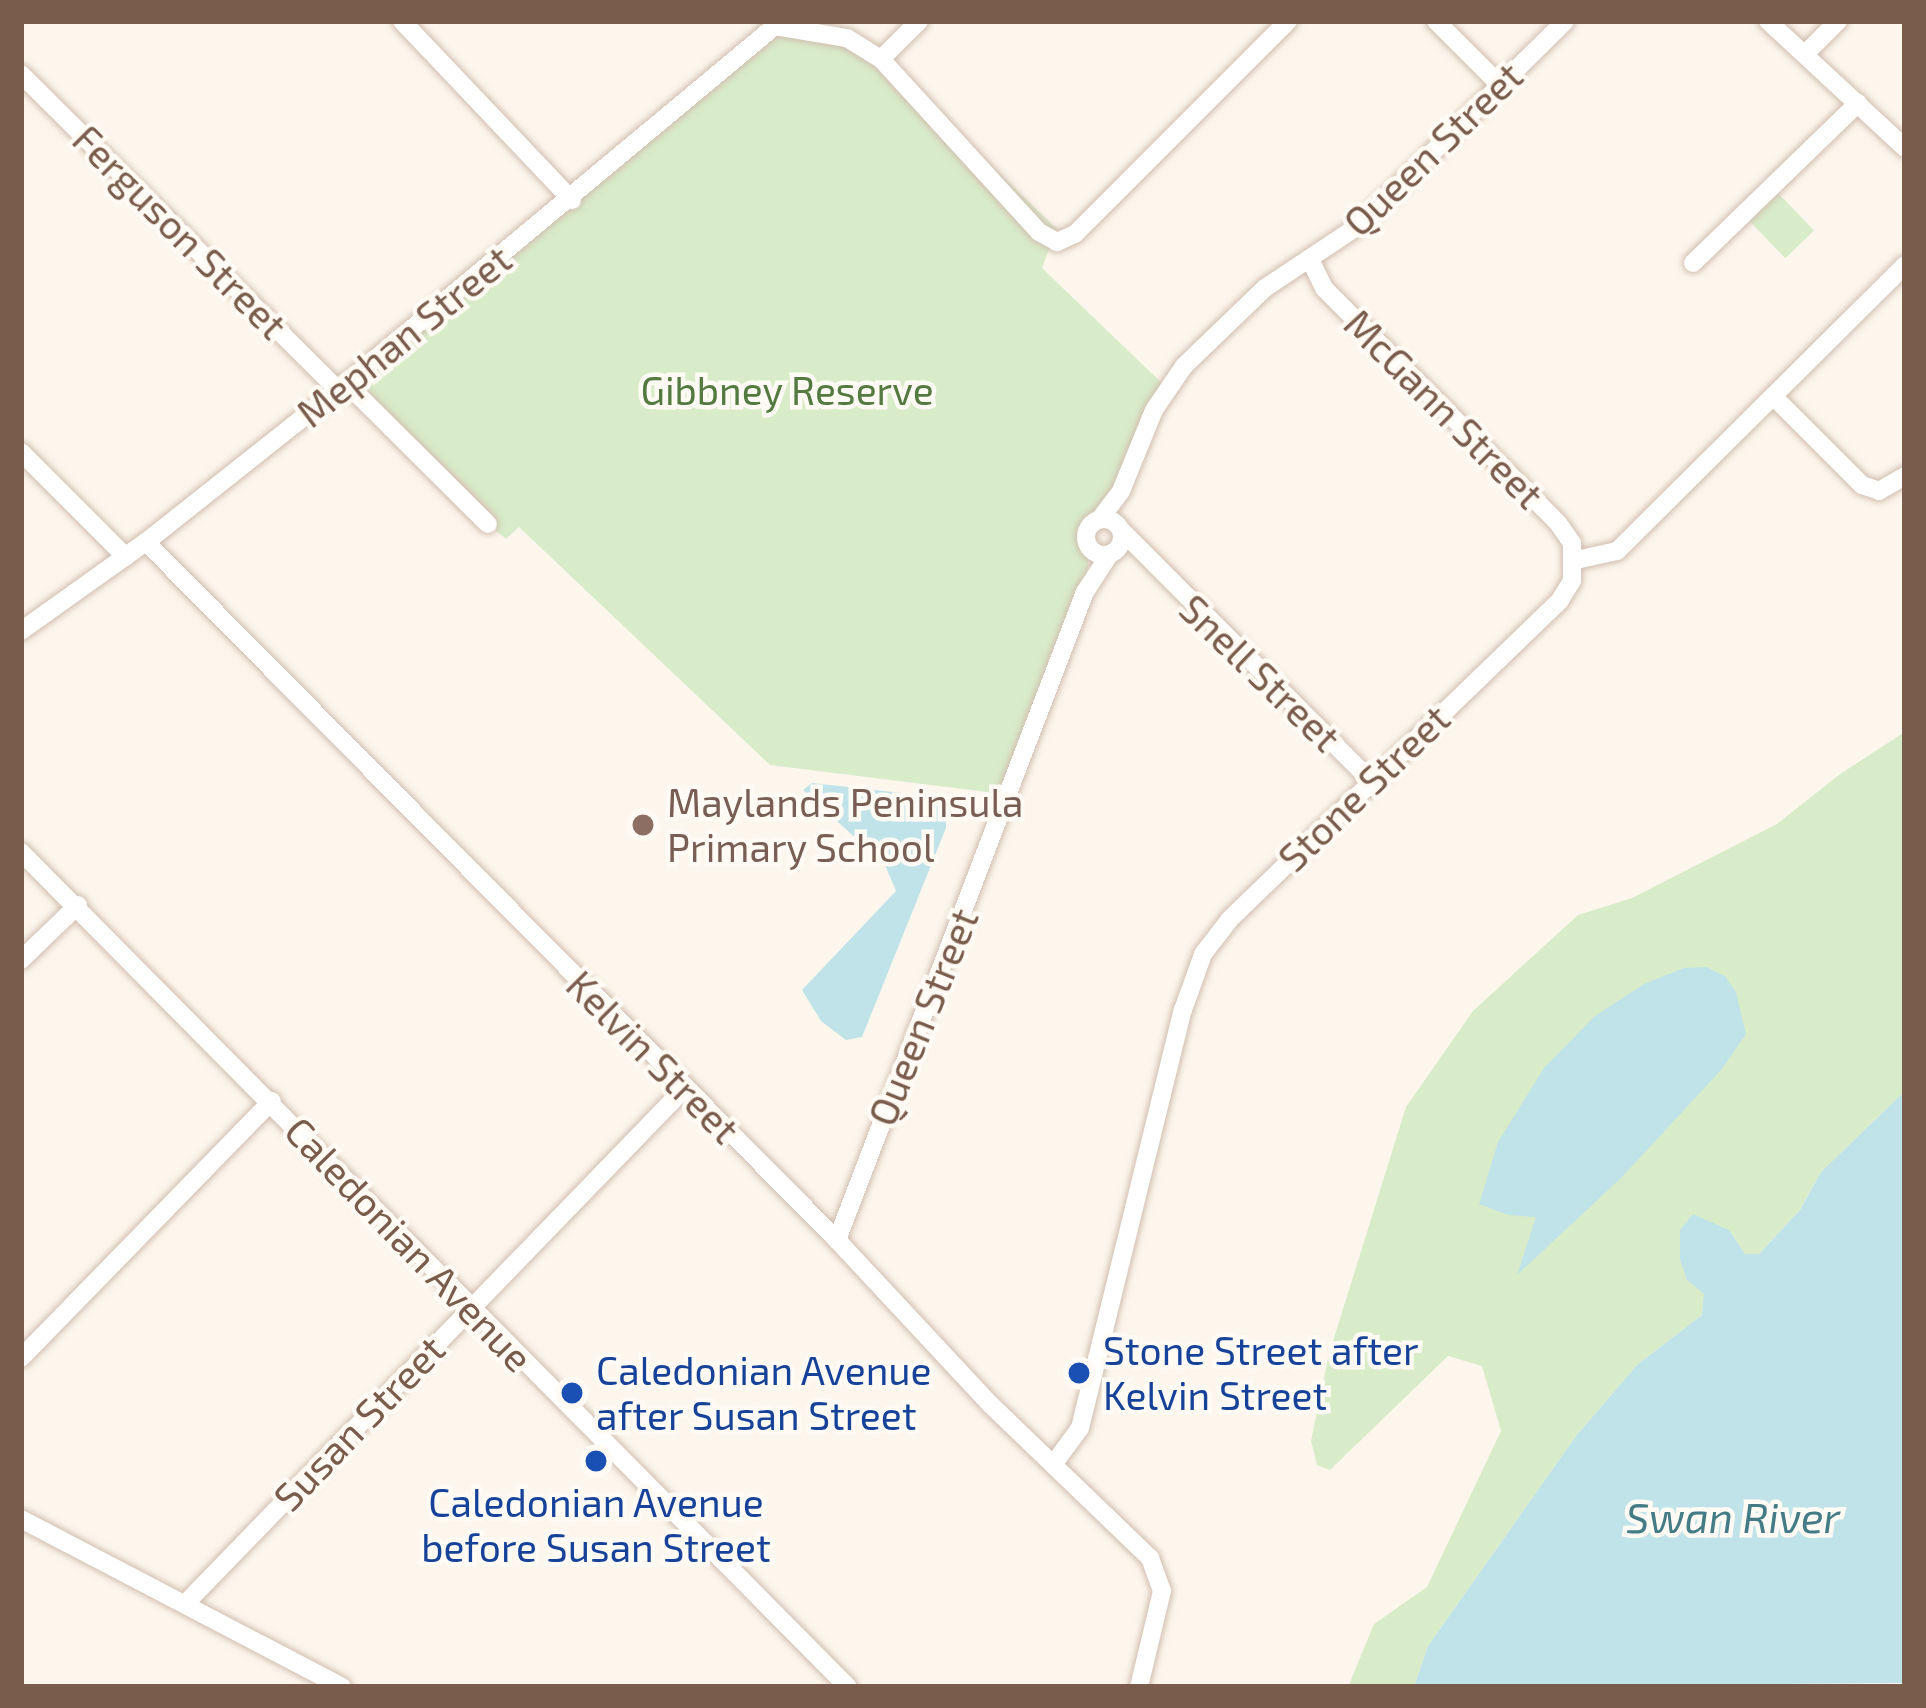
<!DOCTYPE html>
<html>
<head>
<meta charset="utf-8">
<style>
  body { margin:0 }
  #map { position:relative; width:1926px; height:1708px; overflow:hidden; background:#fdf6ec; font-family:"Exo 2",sans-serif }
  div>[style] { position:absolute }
  .green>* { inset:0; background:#d8ecc9; transform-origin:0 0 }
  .water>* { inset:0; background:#bfe3e8 }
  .roads { filter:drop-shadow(0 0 3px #d1beb0) drop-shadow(0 0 3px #d1beb0) }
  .minor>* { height:18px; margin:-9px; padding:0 9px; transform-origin:9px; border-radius:9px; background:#fff }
  .minor>.ring { margin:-9px; padding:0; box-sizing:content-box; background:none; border:18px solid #fff; border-radius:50% }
  .dots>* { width:33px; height:33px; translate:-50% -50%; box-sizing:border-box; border:6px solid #fffaf3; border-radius:50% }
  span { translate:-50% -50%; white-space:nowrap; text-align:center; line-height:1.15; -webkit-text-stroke:9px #fffaf3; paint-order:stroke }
  .street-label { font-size:39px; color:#7a5c4d }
  .park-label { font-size:39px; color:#537a41 }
  .education-label { font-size:39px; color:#785e54 }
  .left { translate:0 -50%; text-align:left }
  .transit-label { font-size:39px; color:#164399 }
  .water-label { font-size:42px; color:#437c86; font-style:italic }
  .frame { position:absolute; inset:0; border:24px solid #7a5c4d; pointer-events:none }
</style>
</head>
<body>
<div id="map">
  <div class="green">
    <i style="clip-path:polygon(775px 26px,801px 29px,881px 59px,1057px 229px,1042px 268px,1167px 388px,1112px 521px,1080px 524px,1090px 549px,1085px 592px,1011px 795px,770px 765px,519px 527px,506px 539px,488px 524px,346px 383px)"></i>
    <i style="left:1778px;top:193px;width:52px;height:40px;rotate:46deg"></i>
    <i style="clip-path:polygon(1905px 732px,1905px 1091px,1821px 1172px,1800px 1210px,1759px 1254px,1745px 1254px,1729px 1230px,1687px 1280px,1705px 1294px,1702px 1315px,1637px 1365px,1576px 1436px,1428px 1646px,1414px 1687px,1348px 1687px,1374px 1624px,1427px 1587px,1501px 1431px,1482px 1366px,1448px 1356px,1330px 1470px,1317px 1465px,1311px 1441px,1329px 1354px,1406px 1107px,1473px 1011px,1578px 915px,1632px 898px,1777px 824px,1840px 774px)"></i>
  </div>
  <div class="water">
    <i style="clip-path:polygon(812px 783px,946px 798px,946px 828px,862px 1037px,846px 1040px,821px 1021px,802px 990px,896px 891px,885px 865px,803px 790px)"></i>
    <i style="clip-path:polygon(1706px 967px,1725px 976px,1736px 992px,1746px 1034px,1722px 1069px,1621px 1178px,1517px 1275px,1536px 1217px,1508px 1215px,1479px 1204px,1498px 1142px,1544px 1068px,1595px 1016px,1644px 984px,1684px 968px)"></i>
    <i style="clip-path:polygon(1905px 1091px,1905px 1683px,1414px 1687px,1428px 1646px,1576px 1436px,1637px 1365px,1702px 1315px,1704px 1294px,1687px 1280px,1680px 1259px,1680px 1230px,1693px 1214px,1729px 1230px,1745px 1254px,1759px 1254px,1800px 1210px,1821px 1172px)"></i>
  </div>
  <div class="roads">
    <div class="minor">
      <i style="left:402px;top:21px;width:247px;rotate:46.5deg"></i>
      <i style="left:1436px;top:21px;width:92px;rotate:45deg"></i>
      <i style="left:1768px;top:21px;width:187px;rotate:42.8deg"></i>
      <i style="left:775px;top:26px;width:73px;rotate:9.5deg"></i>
      <i style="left:847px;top:38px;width:40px;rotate:32deg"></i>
      <i style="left:881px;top:59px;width:234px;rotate:47.6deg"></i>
      <i style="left:1039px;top:232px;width:21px;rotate:29deg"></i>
      <i style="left:1057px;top:242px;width:20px;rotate:-24deg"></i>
      <i style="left:1075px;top:234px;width:301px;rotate:-45deg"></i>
      <i style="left:1805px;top:54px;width:47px;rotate:-45deg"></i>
      <i style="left:881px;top:59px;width:54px;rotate:-45deg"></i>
      <i style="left:21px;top:74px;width:448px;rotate:44.9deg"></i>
      <i style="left:1693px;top:263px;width:230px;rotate:-44.1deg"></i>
      <i style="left:346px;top:383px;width:200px;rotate:44.8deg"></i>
      <i style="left:1773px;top:396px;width:126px;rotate:45deg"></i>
      <i style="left:1862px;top:485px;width:18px;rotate:19deg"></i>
      <i style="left:1879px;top:491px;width:30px;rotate:-30deg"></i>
      <i style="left:21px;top:452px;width:148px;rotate:45deg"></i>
      <i class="ring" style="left:1086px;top:519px;width:18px;height:18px"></i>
      <i style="left:1100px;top:519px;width:35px;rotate:-53deg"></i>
      <i style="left:1121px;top:491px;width:87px;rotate:-67.8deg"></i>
      <i style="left:1154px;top:410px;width:53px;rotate:-55.7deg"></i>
      <i style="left:1184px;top:366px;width:112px;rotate:-43.9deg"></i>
      <i style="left:1265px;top:288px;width:112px;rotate:-33.7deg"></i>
      <i style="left:1358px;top:226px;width:291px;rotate:-44.7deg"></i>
      <i style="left:1122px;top:531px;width:351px;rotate:45.1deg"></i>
      <i style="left:146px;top:542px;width:982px;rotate:45.29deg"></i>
      <i style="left:837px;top:1240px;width:226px;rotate:47deg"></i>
      <i style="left:991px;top:1405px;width:221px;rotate:43.9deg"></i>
      <i style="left:1150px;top:1558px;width:35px;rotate:70deg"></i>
      <i style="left:1162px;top:1591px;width:99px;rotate:103.5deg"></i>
      <i style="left:1576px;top:560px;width:42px;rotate:-12.4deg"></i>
      <i style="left:1617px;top:551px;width:406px;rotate:-44.8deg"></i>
      <i style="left:21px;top:631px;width:153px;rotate:-35.5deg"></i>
      <i style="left:146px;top:542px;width:245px;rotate:-38.4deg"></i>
      <i style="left:338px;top:390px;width:569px;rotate:-39.79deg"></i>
      <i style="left:21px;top:852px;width:1175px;rotate:45.28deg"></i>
      <i style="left:21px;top:960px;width:79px;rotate:-44deg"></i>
      <i style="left:837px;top:1240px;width:694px;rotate:-69.06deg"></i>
      <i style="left:1085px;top:592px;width:44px;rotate:-57deg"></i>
      <i style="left:21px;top:1358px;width:359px;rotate:-45.7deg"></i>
      <i style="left:1055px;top:1462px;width:42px;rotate:-53.7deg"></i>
      <i style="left:1080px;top:1428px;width:431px;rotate:-76.2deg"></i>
      <i style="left:1183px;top:1010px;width:59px;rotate:-70.3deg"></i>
      <i style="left:1203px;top:954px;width:44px;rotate:-52.4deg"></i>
      <i style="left:1230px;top:919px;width:459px;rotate:-44deg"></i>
      <i style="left:1560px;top:600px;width:22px;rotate:-58deg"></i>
      <i style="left:1572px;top:581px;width:38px;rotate:-90deg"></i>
      <i style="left:1572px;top:543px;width:24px;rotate:-125deg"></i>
      <i style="left:1558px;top:523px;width:332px;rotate:-134.9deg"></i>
      <i style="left:1324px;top:288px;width:32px;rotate:-116deg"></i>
      <i style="left:21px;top:1519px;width:362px;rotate:27.6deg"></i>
      <i style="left:186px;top:1603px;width:716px;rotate:-45.91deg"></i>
    </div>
  </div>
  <div class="dots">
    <i style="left:643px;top:825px;background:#8d6e63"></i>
    <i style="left:1079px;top:1373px;background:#1a4fb4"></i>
    <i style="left:572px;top:1393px;background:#1a4fb4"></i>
    <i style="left:596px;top:1461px;background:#1a4fb4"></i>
  </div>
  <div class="street-label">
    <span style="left:1433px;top:149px;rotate:-44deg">Queen Street</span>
    <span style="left:180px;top:232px;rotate:45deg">Ferguson Street</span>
    <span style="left:404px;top:336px;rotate:-39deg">Mephan Street</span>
    <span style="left:1444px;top:409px;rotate:45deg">McGann Street</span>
    <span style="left:1260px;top:673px;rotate:44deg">Snell Street</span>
    <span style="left:1364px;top:788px;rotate:-44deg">Stone Street</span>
    <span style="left:923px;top:1017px;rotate:-68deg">Queen Street</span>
    <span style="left:653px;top:1057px;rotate:45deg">Kelvin Street</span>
    <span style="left:409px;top:1244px;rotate:46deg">Caledonian Avenue</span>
    <span style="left:359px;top:1423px;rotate:-46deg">Susan Street</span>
  </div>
  <div class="park-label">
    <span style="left:787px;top:390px">Gibbney Reserve</span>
  </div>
  <div class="education-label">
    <span class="left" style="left:667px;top:825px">Maylands Peninsula<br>Primary School</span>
  </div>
  <div class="transit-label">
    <span class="left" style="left:1103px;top:1373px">Stone Street after<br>Kelvin Street</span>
    <span class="left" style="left:596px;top:1393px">Caledonian Avenue<br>after Susan Street</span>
    <span style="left:596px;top:1525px">Caledonian Avenue<br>before Susan Street</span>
  </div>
  <div class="water-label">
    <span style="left:1733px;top:1516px">Swan River</span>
  </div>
  <div class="frame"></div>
</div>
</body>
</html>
